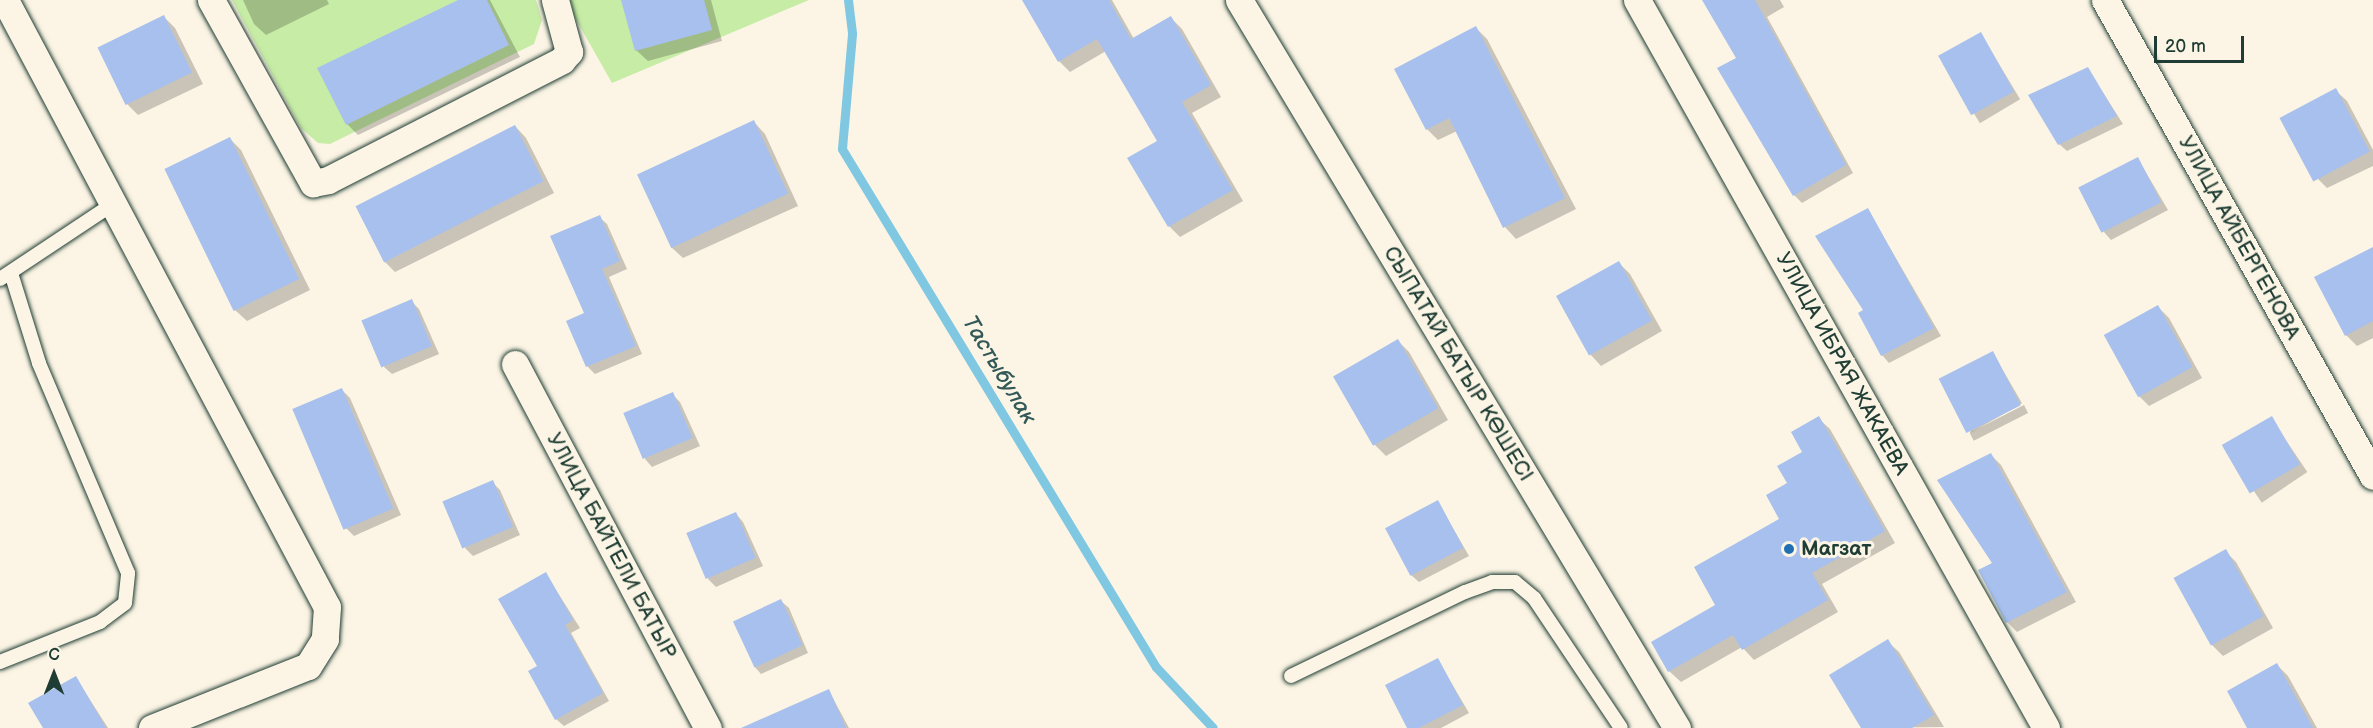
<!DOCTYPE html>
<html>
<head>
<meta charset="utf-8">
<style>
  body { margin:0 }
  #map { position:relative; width:2373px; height:728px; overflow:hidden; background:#fcf5e5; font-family:"Balsamiq Sans",sans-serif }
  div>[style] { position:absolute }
  .green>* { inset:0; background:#c7eca6 }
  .shadow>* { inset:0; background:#0003; transform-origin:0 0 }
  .stream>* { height:9px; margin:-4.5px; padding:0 4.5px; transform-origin:4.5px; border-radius:4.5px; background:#80c8e1 }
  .building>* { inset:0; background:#a7c0ed; transform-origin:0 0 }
  .roads { filter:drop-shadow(0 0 2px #1f3d34) drop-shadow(0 0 2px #1f3d34) }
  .lane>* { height:14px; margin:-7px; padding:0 7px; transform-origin:7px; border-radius:7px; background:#fcf5e5 }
  .street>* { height:27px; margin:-13.5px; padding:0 13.5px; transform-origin:13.5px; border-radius:13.5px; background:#fcf5e5 }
  .dots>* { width:16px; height:16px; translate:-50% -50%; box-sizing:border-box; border:3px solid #fcf5e5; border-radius:50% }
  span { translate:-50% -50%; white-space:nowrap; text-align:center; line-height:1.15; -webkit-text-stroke:6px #fcf5e5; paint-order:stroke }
  .street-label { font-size:21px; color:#1f3d34 }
  .poi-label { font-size:21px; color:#1f3d34; font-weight:700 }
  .left { translate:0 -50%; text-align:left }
  .water-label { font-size:22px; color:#325957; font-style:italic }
  .north { position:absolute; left:24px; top:644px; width:60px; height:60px; -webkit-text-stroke:4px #fcf5e5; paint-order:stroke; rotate:0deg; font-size:16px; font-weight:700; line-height:24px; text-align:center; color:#1f3d34 }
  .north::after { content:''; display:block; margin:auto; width:21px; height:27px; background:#1f3d34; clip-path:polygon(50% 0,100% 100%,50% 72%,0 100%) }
  .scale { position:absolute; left:2154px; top:36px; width:90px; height:27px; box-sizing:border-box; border:3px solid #1f3d34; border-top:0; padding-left:8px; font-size:18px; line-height:21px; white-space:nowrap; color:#1f3d34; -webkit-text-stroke:4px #fcf5e5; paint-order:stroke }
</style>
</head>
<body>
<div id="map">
  <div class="green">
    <i style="clip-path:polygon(232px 0,536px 0,542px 20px,534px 44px,330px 144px,318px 143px,301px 128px)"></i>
    <i style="clip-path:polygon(570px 0,809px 0,612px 83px,574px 16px)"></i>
  </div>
  <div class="shadow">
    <i style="clip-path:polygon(243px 0,327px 0,329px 4px,266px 35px,254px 24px)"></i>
    <i style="clip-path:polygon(461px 0,490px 0,520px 57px,358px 135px,347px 124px)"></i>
    <i style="clip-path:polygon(622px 0,711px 0,722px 41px,648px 61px,636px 50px)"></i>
    <i style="clip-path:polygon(1024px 0,1112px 0,1134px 39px,1171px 18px,1182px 29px,1221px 97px,1192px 113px,1243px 201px,1180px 237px,1169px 226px,1159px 142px,1106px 51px,1070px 72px,1059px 61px)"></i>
    <i style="clip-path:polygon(1704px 0,1780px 0,1784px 7px,1767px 17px,1853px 173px,1802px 203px,1794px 195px,1738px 59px)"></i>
    <i style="clip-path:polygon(164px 17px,175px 28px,203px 84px,138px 115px,127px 104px)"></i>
    <i style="clip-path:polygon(1476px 28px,1487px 39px,1576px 209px,1516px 239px,1505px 227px,1457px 131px,1438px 140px,1427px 129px)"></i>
    <i style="left:1981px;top:34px;width:76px;height:47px;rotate:59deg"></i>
    <i style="clip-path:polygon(2088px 69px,2123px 124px,2067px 151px,2059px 144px)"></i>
    <i style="clip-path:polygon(2335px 90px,2347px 101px,2373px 150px,2373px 166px,2327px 188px,2316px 177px)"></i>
    <i style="clip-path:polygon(754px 122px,765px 134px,798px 206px,683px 258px,671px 247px,639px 175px)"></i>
    <i style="clip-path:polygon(515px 126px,526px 138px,554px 193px,395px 272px,384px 261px)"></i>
    <i style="clip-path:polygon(230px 139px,241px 150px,310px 290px,247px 321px,235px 310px)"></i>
    <i style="clip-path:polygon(2138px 159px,2168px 210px,2111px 240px,2104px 232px)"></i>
    <i style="clip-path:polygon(1868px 210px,1941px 336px,1889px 363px,1882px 355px)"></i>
    <i style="clip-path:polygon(599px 217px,607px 224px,627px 269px,609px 277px,642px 354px,595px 374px,588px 367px,568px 322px,586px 314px)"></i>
    <i style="clip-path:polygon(2373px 253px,2373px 338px,2357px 346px,2346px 335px)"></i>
    <i style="clip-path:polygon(1619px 263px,1630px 274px,1662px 331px,1601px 366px,1590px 354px,1558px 297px)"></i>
    <i style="clip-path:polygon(411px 301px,419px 309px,439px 354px,392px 374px,384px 367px)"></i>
    <i style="clip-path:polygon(2158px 307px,2169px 318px,2202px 378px,2149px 406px,2138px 395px)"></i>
    <i style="clip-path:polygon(1398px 341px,1409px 352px,1448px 420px,1386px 456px,1375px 445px)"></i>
    <i style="left:1993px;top:353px;width:58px;height:59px;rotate:60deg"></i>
    <i style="clip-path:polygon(342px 390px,350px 398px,401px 515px,354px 536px,346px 528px)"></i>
    <i style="clip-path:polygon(672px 394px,680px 402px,700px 446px,652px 467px,645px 459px)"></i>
    <i style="left:2024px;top:405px;width:9px;height:61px;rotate:63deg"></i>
    <i style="clip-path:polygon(1818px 418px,1830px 429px,1895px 543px,1822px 584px,1838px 612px,1754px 660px,1742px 647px,1681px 682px,1669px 671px,1781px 519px,1789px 483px)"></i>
    <i style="left:2271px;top:418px;width:65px;height:55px;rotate:56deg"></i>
    <i style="clip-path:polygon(1991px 455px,2001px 465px,2076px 602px,2017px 632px,2007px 622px)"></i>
    <i style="clip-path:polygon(492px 482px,500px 490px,520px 535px,473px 556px,465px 548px)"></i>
    <i style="clip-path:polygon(1438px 502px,1469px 556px,1419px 582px,1411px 575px)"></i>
    <i style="clip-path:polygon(736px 514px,743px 522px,763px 566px,716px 587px,708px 579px)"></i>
    <i style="clip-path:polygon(2225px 551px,2236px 562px,2273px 628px,2223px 656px,2212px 645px)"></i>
    <i style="clip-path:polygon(546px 574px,580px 628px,571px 633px,609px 701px,564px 726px,556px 719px,539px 667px)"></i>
    <i style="clip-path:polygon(781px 601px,789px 608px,808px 653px,761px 674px,754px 666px)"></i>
    <i style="clip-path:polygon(1887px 641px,1899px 652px,1944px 727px,1863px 728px)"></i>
    <i style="clip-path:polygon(1438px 660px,1469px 713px,1441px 728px,1409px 728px)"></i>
    <i style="clip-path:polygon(2277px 665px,2288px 676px,2317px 728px,2249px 728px)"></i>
    <i style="clip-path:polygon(76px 678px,108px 728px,44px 728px)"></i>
    <i style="clip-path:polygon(829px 691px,849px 728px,789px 728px)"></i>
  </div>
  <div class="stream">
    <i style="left:848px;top:0;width:34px;rotate:83deg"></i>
    <i style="left:852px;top:34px;width:115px;rotate:95deg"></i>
    <i style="left:842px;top:149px;width:606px;rotate:58.78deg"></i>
    <i style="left:1156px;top:667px;width:83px;rotate:46.9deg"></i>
  </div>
  <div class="building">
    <i style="clip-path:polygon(458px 0,487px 0,509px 45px,346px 125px,317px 68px)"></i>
    <i style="clip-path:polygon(621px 0,704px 0,712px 30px,635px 51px)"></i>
    <i style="clip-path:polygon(1022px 0,1109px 0,1131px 39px,1171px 16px,1211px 85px,1182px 102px,1233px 190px,1168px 227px,1127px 158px,1157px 141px,1097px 39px,1058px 62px)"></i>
    <i style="clip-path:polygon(1702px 0,1755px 0,1846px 165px,1793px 196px,1717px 68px,1736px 58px)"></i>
    <i style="left:164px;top:15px;width:64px;height:74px;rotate:64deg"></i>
    <i style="clip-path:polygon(1476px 26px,1565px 198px,1503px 228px,1449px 118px,1426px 130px,1394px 69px)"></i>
    <i style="left:1981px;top:32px;width:68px;height:49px;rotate:61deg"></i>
    <i style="clip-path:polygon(2088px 67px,2117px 116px,2058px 145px,2028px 95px)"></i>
    <i style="left:2336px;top:88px;width:72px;height:64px;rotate:62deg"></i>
    <i style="left:754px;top:120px;width:81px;height:129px;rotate:65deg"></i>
    <i style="left:515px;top:125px;width:63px;height:179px;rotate:63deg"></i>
    <i style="left:230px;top:137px;width:158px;height:73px;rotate:64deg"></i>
    <i style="left:2138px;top:157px;width:51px;height:67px;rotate:63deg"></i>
    <i style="clip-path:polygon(1868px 208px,1934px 328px,1881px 356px,1858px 313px,1863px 310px,1815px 236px)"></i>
    <i style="clip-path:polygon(600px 215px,620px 261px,602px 269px,636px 346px,586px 367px,566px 321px,584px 313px,550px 236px)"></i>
    <i style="clip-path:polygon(2373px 247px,2373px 321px,2345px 336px,2314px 277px)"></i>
    <i style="left:1619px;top:261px;width:68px;height:72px;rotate:61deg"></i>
    <i style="left:412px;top:299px;width:51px;height:55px;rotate:67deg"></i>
    <i style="left:2158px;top:305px;width:71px;height:62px;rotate:61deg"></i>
    <i style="left:1398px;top:339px;width:80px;height:75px;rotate:60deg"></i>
    <i style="left:1993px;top:351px;width:61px;height:61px;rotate:63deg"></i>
    <i style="left:342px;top:388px;width:131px;height:54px;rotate:67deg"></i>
    <i style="left:673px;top:392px;width:50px;height:54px;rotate:67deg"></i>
    <i style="clip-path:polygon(1819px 416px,1885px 531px,1812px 573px,1828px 600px,1742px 650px,1733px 635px,1668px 672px,1651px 642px,1715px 605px,1694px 567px,1779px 519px,1766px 495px,1787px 483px,1777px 466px,1802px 452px,1791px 432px)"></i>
    <i style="left:2272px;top:416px;width:56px;height:58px;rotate:60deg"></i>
    <i style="clip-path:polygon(1991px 453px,2067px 592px,2006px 623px,1978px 570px,1992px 563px,1937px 480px)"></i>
    <i style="left:493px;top:480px;width:51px;height:55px;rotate:67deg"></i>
    <i style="left:1438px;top:500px;width:54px;height:60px;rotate:62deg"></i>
    <i style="left:736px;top:512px;width:50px;height:54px;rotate:67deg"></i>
    <i style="left:2226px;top:549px;width:77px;height:60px;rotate:61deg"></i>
    <i style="clip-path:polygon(546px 572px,573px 620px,565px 625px,603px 693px,555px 720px,528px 671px,537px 666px,498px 599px)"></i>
    <i style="left:781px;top:599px;width:51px;height:53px;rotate:65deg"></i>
    <i style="clip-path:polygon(1888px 639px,1934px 715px,1912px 728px,1861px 728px,1829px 675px)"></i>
    <i style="clip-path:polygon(1438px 658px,1463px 705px,1419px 728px,1407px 728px,1385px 685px)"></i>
    <i style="clip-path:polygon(2277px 663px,2313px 728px,2247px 728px,2227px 691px)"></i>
    <i style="clip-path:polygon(76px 676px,106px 728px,43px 728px,28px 703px)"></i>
    <i style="clip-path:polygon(829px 689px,846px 728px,741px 728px)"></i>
  </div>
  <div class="roads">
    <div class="lane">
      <i style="left:0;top:279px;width:136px;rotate:-33.6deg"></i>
      <i style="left:0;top:662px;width:108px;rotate:-21.8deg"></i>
      <i style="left:100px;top:622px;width:31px;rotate:-37deg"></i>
      <i style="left:125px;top:603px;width:30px;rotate:-84deg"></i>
      <i style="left:128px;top:573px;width:228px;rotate:-113deg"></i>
      <i style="left:39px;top:363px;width:94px;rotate:-107.3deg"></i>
      <i style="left:1291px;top:676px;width:193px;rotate:-25.8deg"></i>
      <i style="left:1465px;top:592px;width:29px;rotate:-20deg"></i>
      <i style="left:1492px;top:582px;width:23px"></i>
      <i style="left:1515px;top:582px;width:25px;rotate:40deg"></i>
      <i style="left:1534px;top:598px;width:156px;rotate:56.2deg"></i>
    </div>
    <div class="street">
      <i style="left:5px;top:0;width:687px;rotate:62.06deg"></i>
      <i style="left:327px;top:607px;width:32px;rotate:94deg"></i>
      <i style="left:325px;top:639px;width:32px;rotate:122deg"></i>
      <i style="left:308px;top:666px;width:168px;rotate:158.3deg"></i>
      <i style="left:211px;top:0;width:210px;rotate:60.9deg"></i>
      <i style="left:313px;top:183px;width:15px;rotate:-11deg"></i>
      <i style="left:328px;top:180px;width:263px;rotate:-27.1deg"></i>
      <i style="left:562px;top:60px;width:11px;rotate:-49deg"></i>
      <i style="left:569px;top:52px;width:54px;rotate:-105.1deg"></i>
      <i style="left:1239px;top:0;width:850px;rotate:58.97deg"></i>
      <i style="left:1637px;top:0;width:835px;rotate:60.67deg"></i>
      <i style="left:2105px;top:0;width:546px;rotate:60.62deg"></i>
      <i style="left:515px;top:364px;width:412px;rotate:62.1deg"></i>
    </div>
  </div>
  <div class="dots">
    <i style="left:1789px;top:549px;background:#1f6fb2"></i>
  </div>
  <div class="street-label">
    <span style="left:2239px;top:238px;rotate:61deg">УЛИЦА АЙБЕРГЕНОВА</span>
    <span style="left:1458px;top:364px;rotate:59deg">СЫПАТАЙ БАТЫР КӨШЕСІ</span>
    <span style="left:1842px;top:364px;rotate:61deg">УЛИЦА ИБРАЯ ЖАКАЕВА</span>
    <span style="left:611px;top:546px;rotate:62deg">УЛИЦА БАЙТЕЛИ БАТЫР</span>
  </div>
  <div class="poi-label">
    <span class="left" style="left:1801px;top:549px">Магзат</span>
  </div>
  <div class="water-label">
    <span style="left:999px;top:370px;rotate:59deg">Тастыбулак</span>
  </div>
  <div class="north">С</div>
  <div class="scale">20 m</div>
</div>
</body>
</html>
